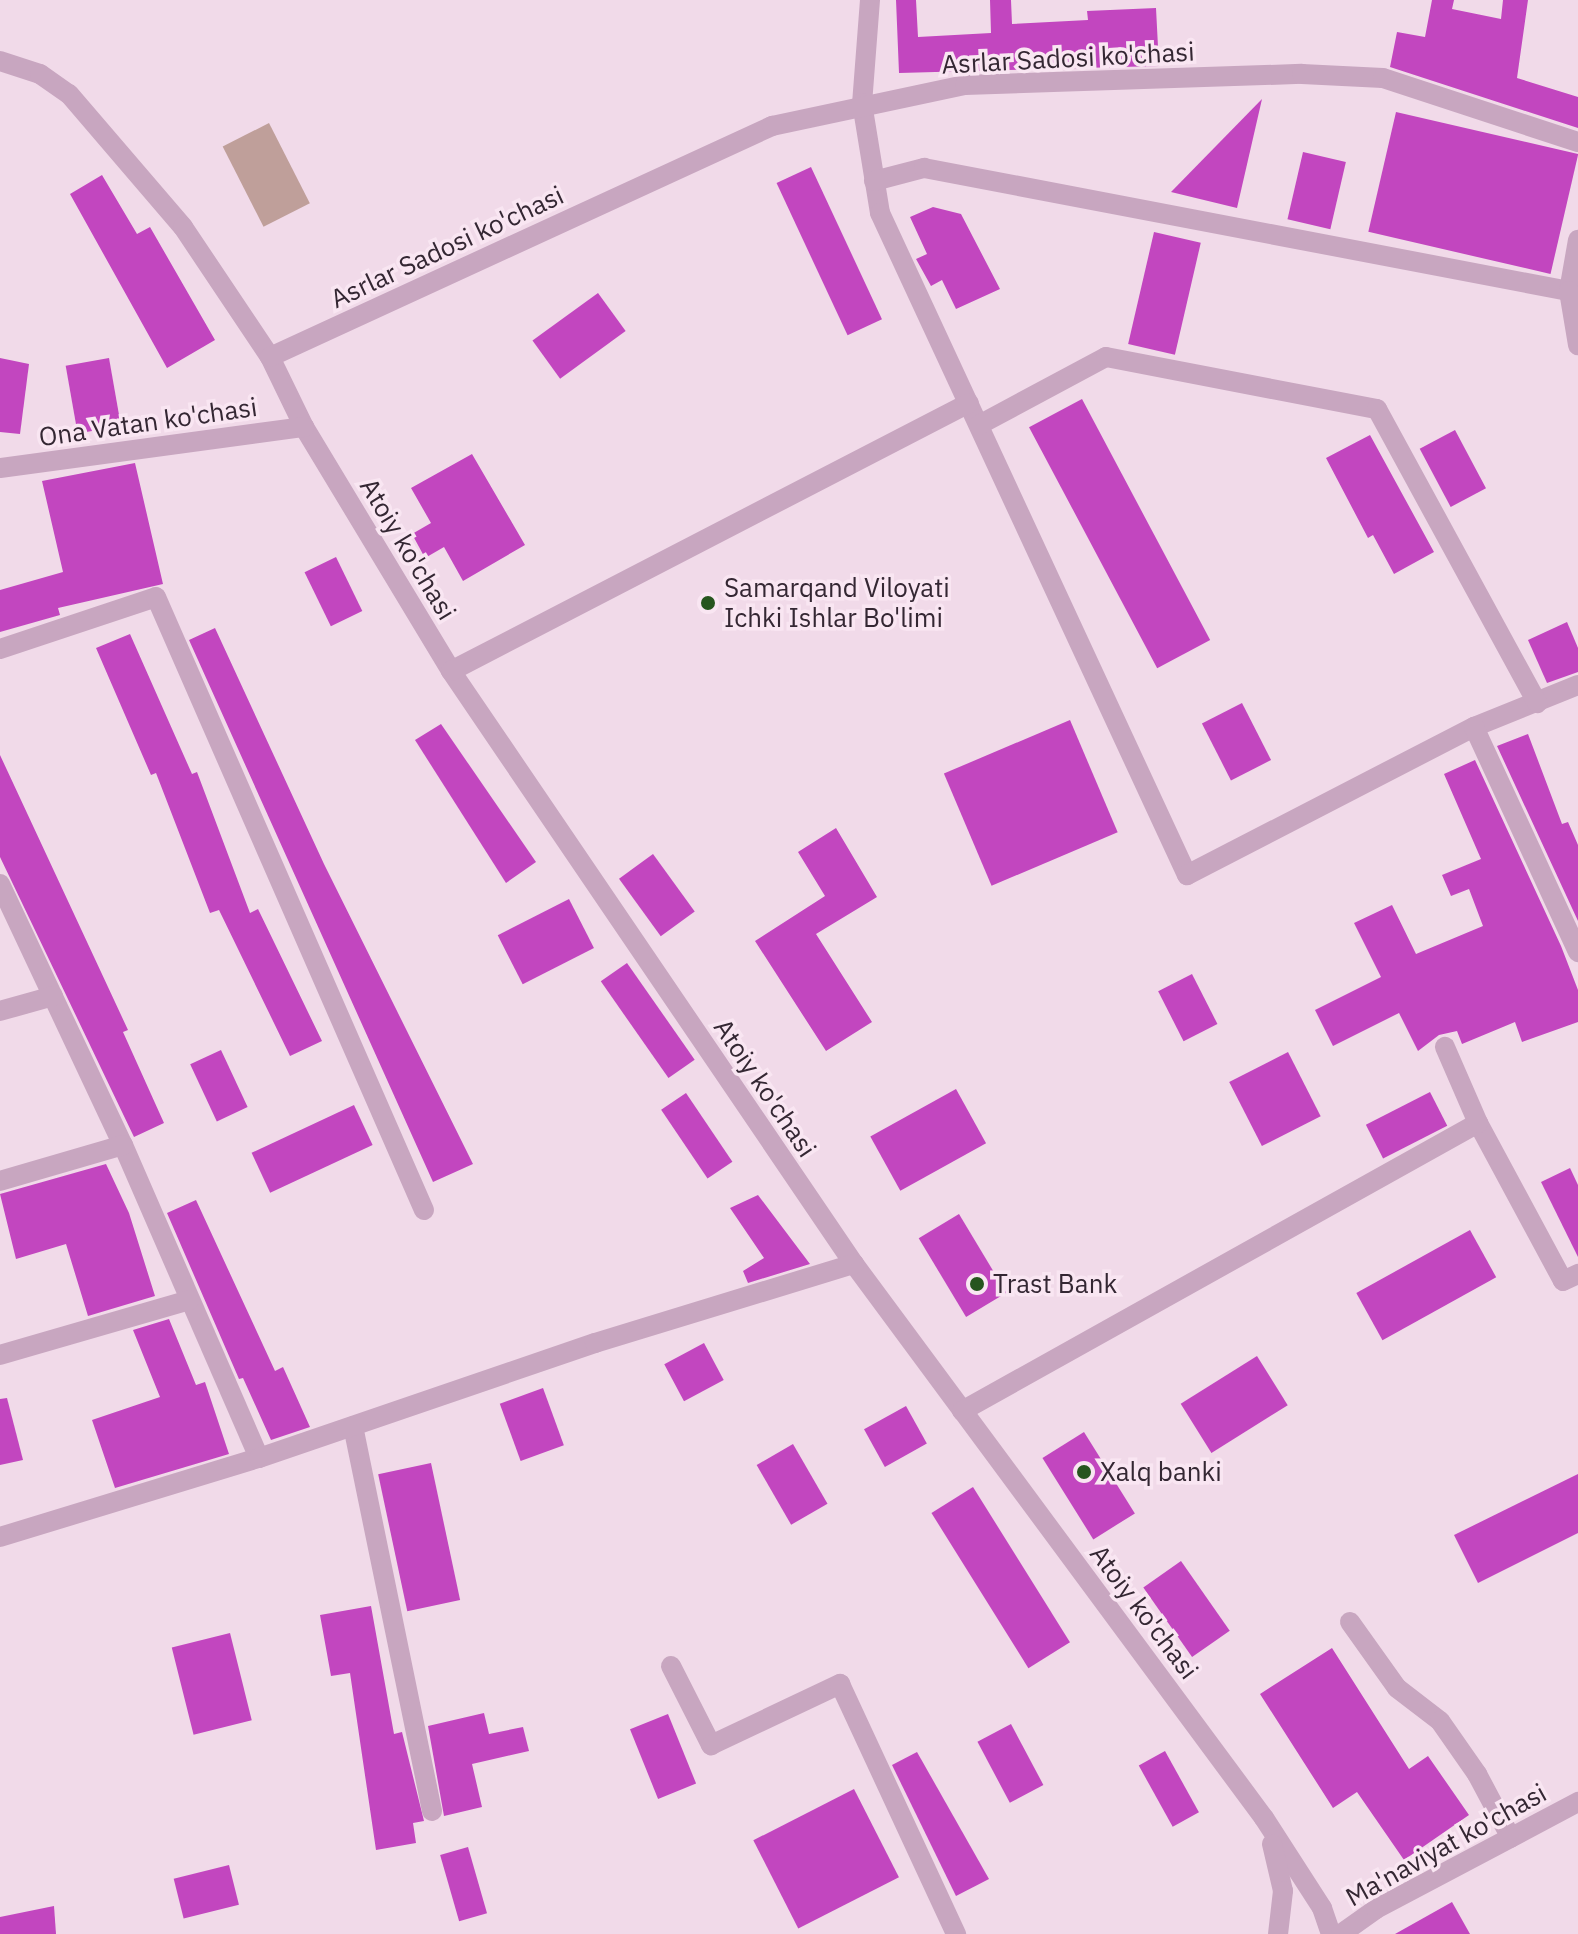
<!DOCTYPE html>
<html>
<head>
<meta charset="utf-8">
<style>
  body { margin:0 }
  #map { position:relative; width:1578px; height:1934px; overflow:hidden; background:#f1dae9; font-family:"IBM Plex Sans",sans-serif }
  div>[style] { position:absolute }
  .green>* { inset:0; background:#bf9f9a; transform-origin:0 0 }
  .building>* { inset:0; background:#c246bf; transform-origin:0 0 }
  .minor>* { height:20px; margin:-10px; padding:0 10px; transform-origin:10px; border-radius:10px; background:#c8a6c0 }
  .dots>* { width:22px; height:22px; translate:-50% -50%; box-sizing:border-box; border:4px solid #f9e6f2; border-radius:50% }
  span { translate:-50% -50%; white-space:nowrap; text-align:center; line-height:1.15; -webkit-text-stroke:7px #f9e6f2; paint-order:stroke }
  .street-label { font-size:26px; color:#342733 }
  .poi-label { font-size:26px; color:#342733 }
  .left { translate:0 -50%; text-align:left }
</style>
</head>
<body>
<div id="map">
  <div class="green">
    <i style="left:269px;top:123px;width:90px;height:52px;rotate:63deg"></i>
  </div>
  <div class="building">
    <i style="clip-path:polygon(896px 0,916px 0,918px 37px,991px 33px,990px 0,1011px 0,1012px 24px,1088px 20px,1087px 11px,1156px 8px,1159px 66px,899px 73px)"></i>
    <i style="clip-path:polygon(1432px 0,1454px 0,1452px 9px,1501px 19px,1503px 0,1528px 0,1517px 78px,1578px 97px,1578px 128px,1390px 67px,1397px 32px,1425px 37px)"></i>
    <i style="clip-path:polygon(1262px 99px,1237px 208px,1171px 192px)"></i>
    <i style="left:1396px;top:112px;width:187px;height:123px;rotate:13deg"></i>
    <i style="left:1303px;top:152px;width:44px;height:69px;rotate:13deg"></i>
    <i style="left:811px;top:167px;width:168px;height:38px;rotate:65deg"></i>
    <i style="clip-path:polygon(102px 175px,137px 234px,150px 227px,215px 340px,167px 368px,70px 194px)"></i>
    <i style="clip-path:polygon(933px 207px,961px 214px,1000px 289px,956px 309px,942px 280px,931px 286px,916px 259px,927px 254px,910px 217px)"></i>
    <i style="left:1154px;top:232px;width:48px;height:115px;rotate:13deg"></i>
    <i style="left:598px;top:293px;width:47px;height:81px;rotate:54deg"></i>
    <i style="clip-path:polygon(0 358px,29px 364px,20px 434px,0 432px)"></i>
    <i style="left:109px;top:358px;width:69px;height:44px;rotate:80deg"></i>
    <i style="left:1082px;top:399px;width:273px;height:60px;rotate:62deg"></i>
    <i style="left:1455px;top:430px;width:66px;height:40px;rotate:62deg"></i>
    <i style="clip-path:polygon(1370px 435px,1434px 552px,1394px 574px,1373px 535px,1368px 538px,1326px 458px)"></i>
    <i style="clip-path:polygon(472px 454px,525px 545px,463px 581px,444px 547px,425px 558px,412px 534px,431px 523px,411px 488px)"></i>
    <i style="clip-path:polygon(135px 463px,163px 584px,58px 608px,60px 615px,0 632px,0 590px,63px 572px,42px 481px)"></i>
    <i style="left:336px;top:557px;width:60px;height:35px;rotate:64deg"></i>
    <i style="clip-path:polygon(1567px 622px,1578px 648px,1578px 672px,1547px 683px,1528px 640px)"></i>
    <i style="clip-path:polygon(215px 628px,324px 864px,473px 1164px,433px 1182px,189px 640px)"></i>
    <i style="clip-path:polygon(130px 634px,192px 774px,197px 772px,250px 913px,258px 909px,322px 1041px,290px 1056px,219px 910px,210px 913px,156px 773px,151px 775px,96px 648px)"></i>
    <i style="left:1242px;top:703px;width:64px;height:45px;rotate:63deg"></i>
    <i style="left:1070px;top:720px;width:122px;height:137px;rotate:67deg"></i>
    <i style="clip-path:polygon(441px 724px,536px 862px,506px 883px,415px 740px)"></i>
    <i style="clip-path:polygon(1528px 734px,1562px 824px,1568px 822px,1578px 845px,1578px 921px,1497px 746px)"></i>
    <i style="clip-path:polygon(0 755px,128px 1030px,123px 1032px,164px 1123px,134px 1137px,0 857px)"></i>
    <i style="clip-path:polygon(1475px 760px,1561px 946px,1578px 990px,1578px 1022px,1522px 1042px,1515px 1022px,1462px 1044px,1457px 1031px,1439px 1035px,1418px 1051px,1399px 1013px,1333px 1046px,1315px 1010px,1381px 977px,1354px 923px,1392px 905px,1416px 954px,1483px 926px,1469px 889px,1451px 896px,1442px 875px,1481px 859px,1444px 774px)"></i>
    <i style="clip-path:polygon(836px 828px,877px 897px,816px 934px,872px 1022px,826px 1051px,755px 941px,825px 896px,798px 852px)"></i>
    <i style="left:653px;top:854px;width:71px;height:42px;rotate:54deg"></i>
    <i style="left:569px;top:899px;width:55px;height:80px;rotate:63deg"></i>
    <i style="left:627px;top:963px;width:118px;height:32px;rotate:55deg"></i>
    <i style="left:1192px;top:974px;width:56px;height:38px;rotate:63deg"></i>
    <i style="left:221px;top:1050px;width:63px;height:34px;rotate:65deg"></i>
    <i style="left:1288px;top:1052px;width:72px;height:66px;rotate:63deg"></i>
    <i style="left:956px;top:1089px;width:62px;height:98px;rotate:61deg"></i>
    <i style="left:1430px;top:1092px;width:38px;height:72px;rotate:63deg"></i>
    <i style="left:686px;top:1093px;width:83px;height:30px;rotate:56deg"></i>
    <i style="left:354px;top:1105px;width:44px;height:113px;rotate:65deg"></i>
    <i style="clip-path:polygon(106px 1164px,129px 1213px,155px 1296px,88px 1316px,66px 1244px,16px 1259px,0 1194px)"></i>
    <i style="clip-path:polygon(1570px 1168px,1578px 1185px,1578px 1257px,1541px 1182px)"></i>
    <i style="clip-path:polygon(758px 1195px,810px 1264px,748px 1283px,743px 1271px,764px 1258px,730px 1208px)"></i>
    <i style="clip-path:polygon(196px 1200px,275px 1371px,283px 1367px,310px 1427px,271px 1440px,243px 1378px,239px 1379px,167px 1213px)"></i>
    <i style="left:959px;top:1214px;width:92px;height:47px;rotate:59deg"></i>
    <i style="left:1470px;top:1230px;width:54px;height:130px;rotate:61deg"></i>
    <i style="clip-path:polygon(169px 1319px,196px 1385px,205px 1382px,229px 1454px,115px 1488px,92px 1420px,160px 1397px,133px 1330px)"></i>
    <i style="left:704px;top:1343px;width:42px;height:45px;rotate:62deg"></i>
    <i style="left:1257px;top:1356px;width:58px;height:90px;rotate:58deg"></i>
    <i style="left:543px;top:1388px;width:61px;height:46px;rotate:70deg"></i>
    <i style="clip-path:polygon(7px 1398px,23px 1460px,0 1465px,0 1399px)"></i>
    <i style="left:906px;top:1406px;width:43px;height:48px;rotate:61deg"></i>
    <i style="left:1084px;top:1432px;width:96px;height:49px;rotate:58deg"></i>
    <i style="left:793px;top:1444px;width:69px;height:42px;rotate:60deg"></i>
    <i style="left:431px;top:1463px;width:140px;height:54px;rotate:78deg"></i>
    <i style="clip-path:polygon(1578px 1474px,1578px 1533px,1478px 1583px,1454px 1535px)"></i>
    <i style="left:973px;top:1487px;width:183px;height:49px;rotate:58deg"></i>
    <i style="left:1181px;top:1561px;width:85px;height:46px;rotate:55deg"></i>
    <i style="clip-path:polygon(371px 1606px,394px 1734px,402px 1732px,424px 1821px,413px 1823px,416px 1843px,376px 1850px,350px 1673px,331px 1676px,320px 1615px)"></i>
    <i style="left:230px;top:1633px;width:90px;height:60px;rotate:76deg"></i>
    <i style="clip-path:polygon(1332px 1648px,1409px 1769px,1428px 1756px,1469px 1815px,1404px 1860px,1357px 1792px,1333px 1808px,1260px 1694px)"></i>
    <i style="clip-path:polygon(484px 1713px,489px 1734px,523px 1727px,529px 1751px,472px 1764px,482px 1807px,444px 1816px,428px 1726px)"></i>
    <i style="left:668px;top:1714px;width:75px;height:41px;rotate:68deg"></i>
    <i style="left:1011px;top:1724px;width:69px;height:38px;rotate:62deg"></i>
    <i style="left:1165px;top:1751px;width:70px;height:30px;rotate:61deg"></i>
    <i style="clip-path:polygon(917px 1752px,989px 1879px,956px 1896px,892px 1765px)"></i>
    <i style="left:854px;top:1789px;width:99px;height:113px;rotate:63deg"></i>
    <i style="left:468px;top:1847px;width:69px;height:29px;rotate:74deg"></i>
    <i style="left:229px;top:1865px;width:41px;height:57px;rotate:76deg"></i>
    <i style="clip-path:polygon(1452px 1902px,1470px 1934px,1395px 1934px)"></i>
    <i style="clip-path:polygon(54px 1906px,56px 1934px,0 1934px,0 1917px)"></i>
  </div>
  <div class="minor">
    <i style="left:870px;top:0;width:103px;rotate:94.4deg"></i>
    <i style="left:862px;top:103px;width:111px;rotate:80.7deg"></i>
    <i style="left:880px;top:213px;width:730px;rotate:65.12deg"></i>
    <i style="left:1187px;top:875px;width:323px;rotate:-27.3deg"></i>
    <i style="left:1474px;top:727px;width:112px;rotate:-22deg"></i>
    <i style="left:0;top:61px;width:42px;rotate:18deg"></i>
    <i style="left:40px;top:74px;width:35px;rotate:35deg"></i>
    <i style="left:69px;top:94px;width:175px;rotate:49.4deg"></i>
    <i style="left:183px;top:227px;width:156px;rotate:56.2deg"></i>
    <i style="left:270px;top:357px;width:78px;rotate:64.1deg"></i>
    <i style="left:304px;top:427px;width:285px;rotate:58.9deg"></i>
    <i style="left:451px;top:671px;width:717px;rotate:55.8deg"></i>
    <i style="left:854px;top:1264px;width:689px;rotate:53.5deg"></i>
    <i style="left:1264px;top:1818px;width:107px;rotate:57.2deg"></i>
    <i style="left:1322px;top:1908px;width:28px;rotate:71deg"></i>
    <i style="left:874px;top:181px;width:52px;rotate:-14.6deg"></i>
    <i style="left:924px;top:168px;width:657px;rotate:10.8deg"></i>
    <i style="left:1569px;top:291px;width:52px;rotate:-80deg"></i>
    <i style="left:1569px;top:291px;width:55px;rotate:80.5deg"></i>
    <i style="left:270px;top:357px;width:553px;rotate:-24.71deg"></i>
    <i style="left:772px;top:126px;width:197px;rotate:-12deg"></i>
    <i style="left:965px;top:85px;width:337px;rotate:-1.9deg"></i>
    <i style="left:1302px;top:74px;width:81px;rotate:2.8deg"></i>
    <i style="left:1383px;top:78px;width:205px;rotate:18.2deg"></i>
    <i style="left:979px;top:425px;width:144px;rotate:-28.2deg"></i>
    <i style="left:1106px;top:357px;width:276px;rotate:10.9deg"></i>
    <i style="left:1377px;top:409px;width:335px;rotate:61.4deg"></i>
    <i style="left:0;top:468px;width:307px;rotate:-7.7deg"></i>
    <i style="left:0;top:649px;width:164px;rotate:-18.4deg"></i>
    <i style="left:156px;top:597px;width:669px;rotate:66.39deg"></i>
    <i style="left:451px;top:671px;width:583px;rotate:-27.36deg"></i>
    <i style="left:1474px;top:727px;width:248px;rotate:65.2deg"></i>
    <i style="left:0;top:884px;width:289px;rotate:64.8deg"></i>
    <i style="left:123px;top:1145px;width:341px;rotate:66.5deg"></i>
    <i style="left:0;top:1011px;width:55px;rotate:-15.8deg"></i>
    <i style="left:1478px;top:1123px;width:179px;rotate:61.7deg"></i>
    <i style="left:1563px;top:1281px;width:17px;rotate:-25deg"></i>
    <i style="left:0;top:1181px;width:128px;rotate:-16.3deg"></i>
    <i style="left:0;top:1355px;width:197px;rotate:-16.2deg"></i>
    <i style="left:962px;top:1411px;width:591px;rotate:-29.17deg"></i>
    <i style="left:1478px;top:1123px;width:83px;rotate:-113.5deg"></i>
    <i style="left:353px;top:1426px;width:393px;rotate:78.4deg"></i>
    <i style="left:0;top:1537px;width:271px;rotate:-17deg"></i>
    <i style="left:259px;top:1458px;width:355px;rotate:-18.9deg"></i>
    <i style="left:595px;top:1343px;width:271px;rotate:-17deg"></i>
    <i style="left:1350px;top:1622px;width:81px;rotate:54.5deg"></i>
    <i style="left:1397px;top:1688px;width:54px;rotate:37.5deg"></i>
    <i style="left:1440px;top:1721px;width:65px;rotate:55.1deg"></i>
    <i style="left:1477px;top:1774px;width:72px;rotate:62deg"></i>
    <i style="left:671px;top:1666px;width:89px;rotate:63.1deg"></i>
    <i style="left:711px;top:1745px;width:143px;rotate:-25.3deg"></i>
    <i style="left:840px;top:1684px;width:276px;rotate:65.1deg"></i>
    <i style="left:1272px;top:1844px;width:48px;rotate:76.8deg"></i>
    <i style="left:1283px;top:1891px;width:43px;rotate:96.6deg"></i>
    <i style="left:1341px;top:1934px;width:43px;rotate:-35.5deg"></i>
    <i style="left:1376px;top:1909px;width:229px;rotate:-27.9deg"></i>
  </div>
  <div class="dots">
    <i style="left:708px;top:603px;background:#26551e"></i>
    <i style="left:977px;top:1284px;background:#26551e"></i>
    <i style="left:1084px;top:1472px;background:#26551e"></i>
  </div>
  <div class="street-label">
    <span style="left:1068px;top:58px;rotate:-3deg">Asrlar Sadosi ko'chasi</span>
    <span style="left:447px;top:247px;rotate:-25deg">Asrlar Sadosi ko'chasi</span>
    <span style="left:148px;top:422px;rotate:-8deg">Ona Vatan ko'chasi</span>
    <span style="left:408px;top:549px;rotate:59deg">Atoiy ko'chasi</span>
    <span style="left:765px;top:1088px;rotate:56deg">Atoiy ko'chasi</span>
    <span style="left:1144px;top:1612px;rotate:53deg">Atoiy ko'chasi</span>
    <span style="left:1446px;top:1845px;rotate:-29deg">Ma'naviyat ko'chasi</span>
  </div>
  <div class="poi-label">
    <span class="left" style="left:724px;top:603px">Samarqand Viloyati<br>Ichki Ishlar Bo'limi</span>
    <span class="left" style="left:993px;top:1284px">Trast Bank</span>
    <span class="left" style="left:1100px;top:1472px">Xalq banki</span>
  </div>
</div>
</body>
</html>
